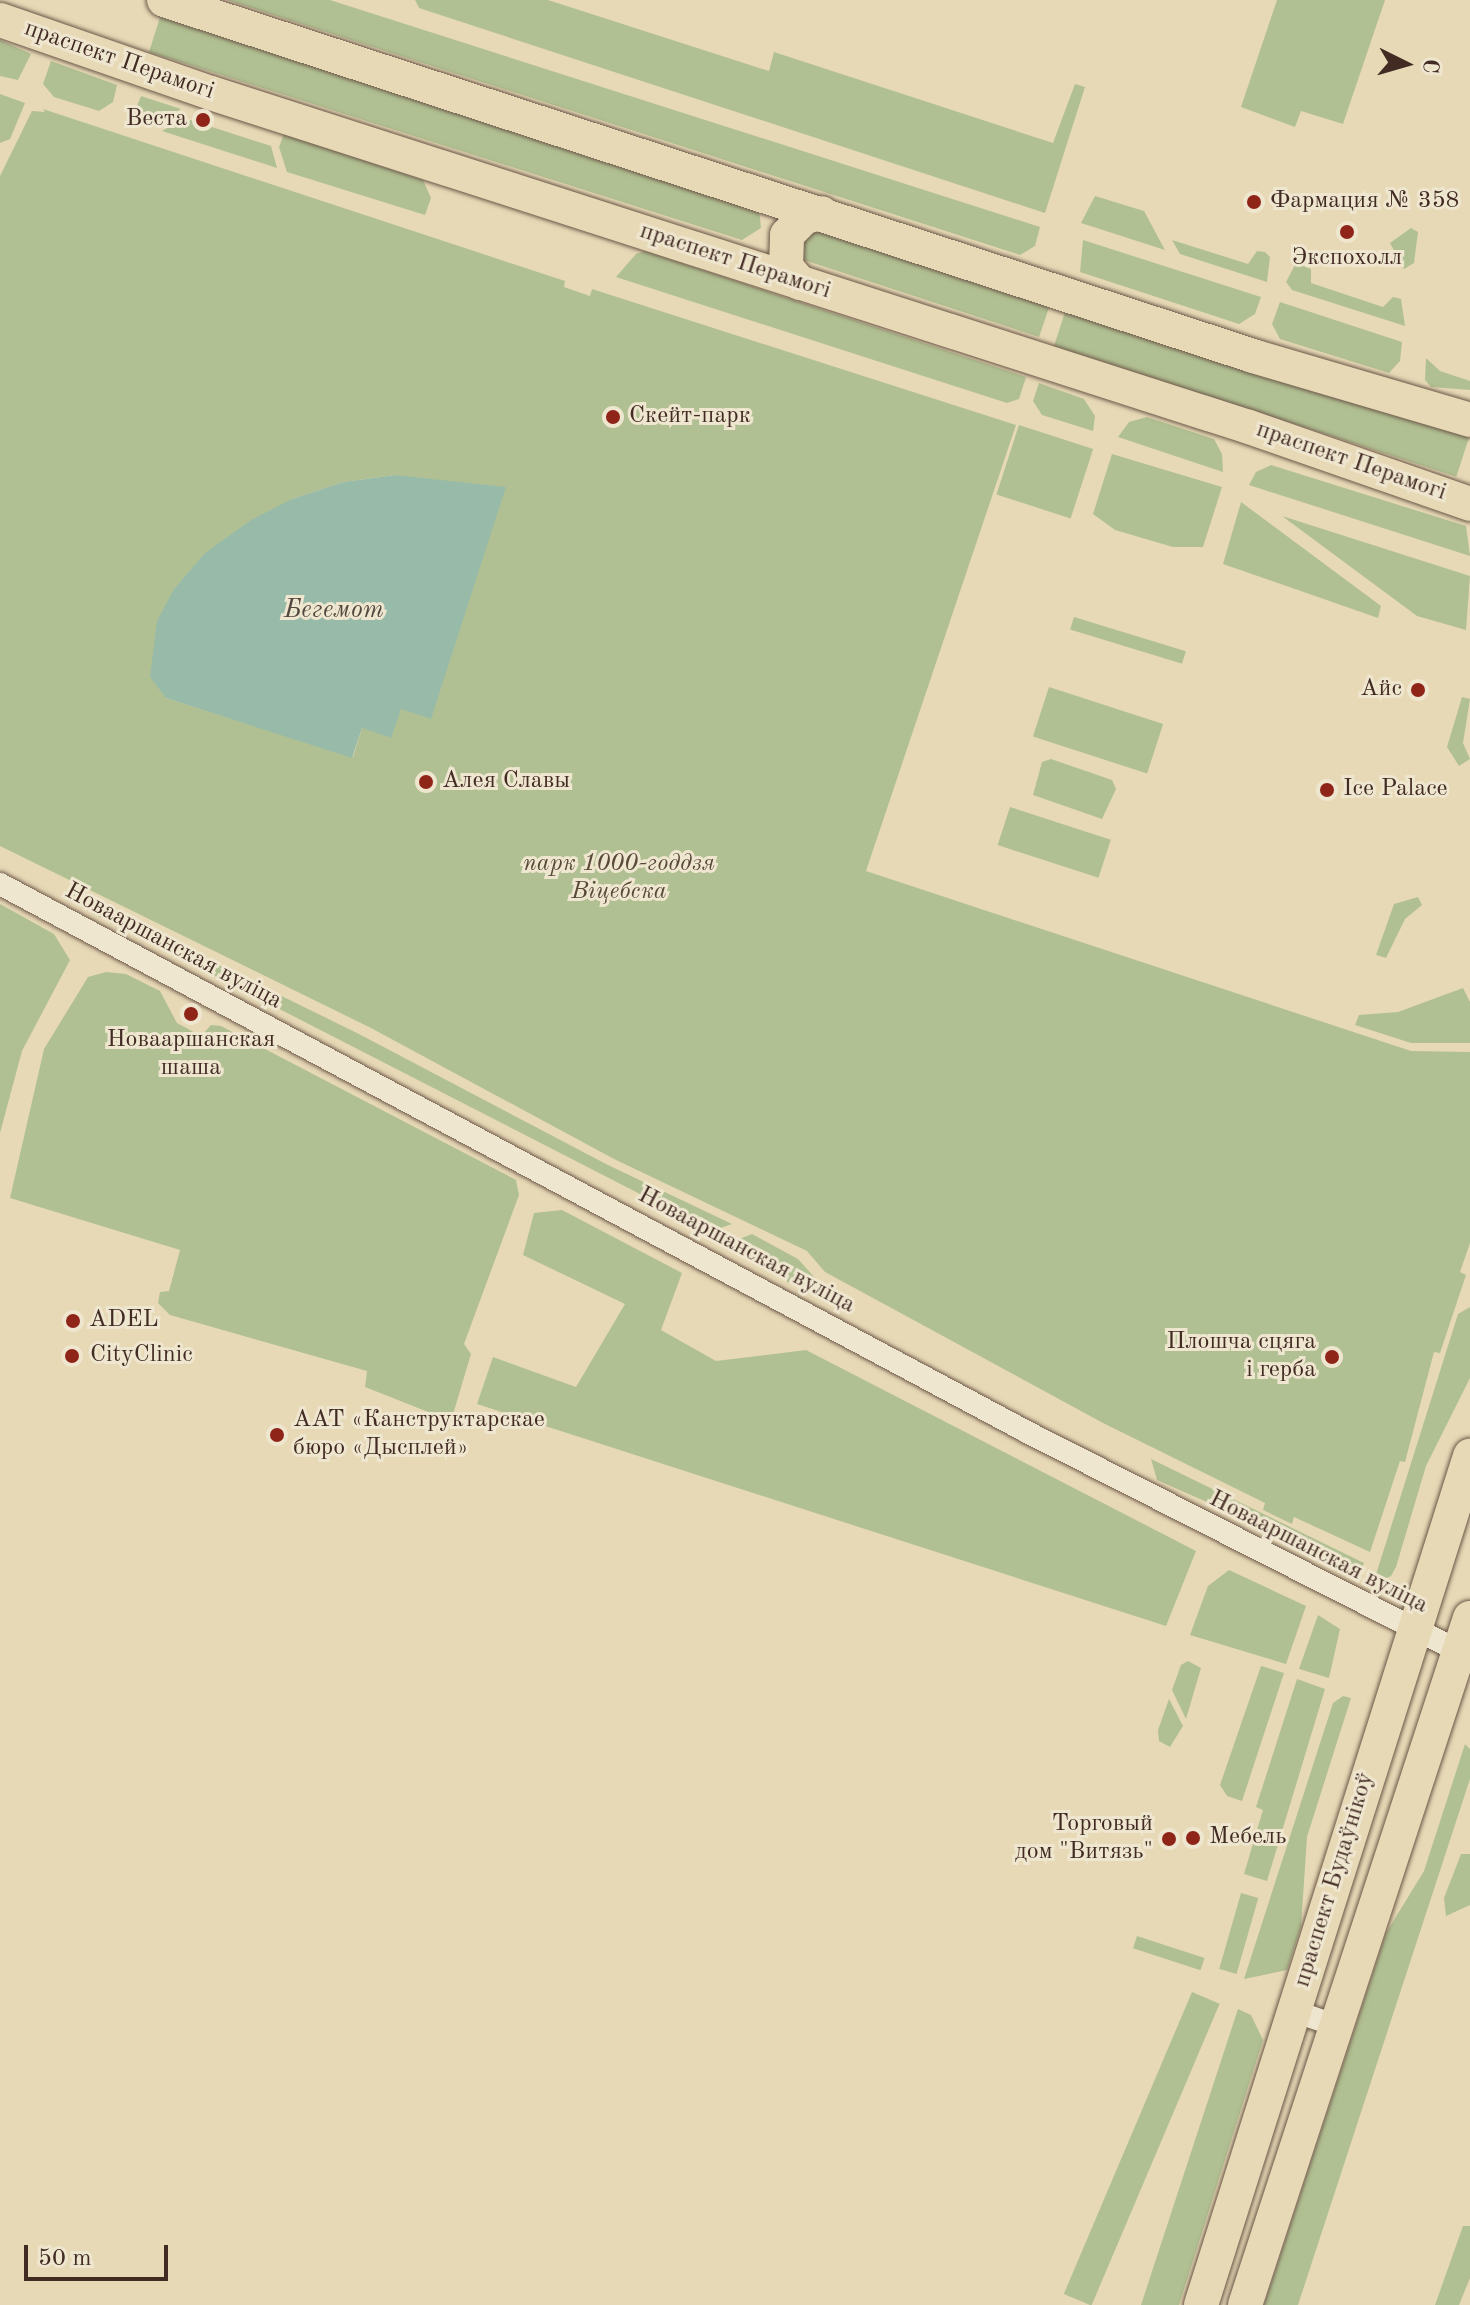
<!DOCTYPE html>
<html>
<head>
<meta charset="utf-8">
<style>
  body { margin:0 }
  #map { position:relative; width:1470px; height:2305px; overflow:hidden; background:#e7d9b6; font-family:"Old Standard TT",serif }
  div>[style] { position:absolute }
  .green>* { inset:0; background:#b1c092; transform-origin:0 0 }
  .water>* { inset:0; background:#98bba9 }
  .roads { filter:drop-shadow(0 0 2px #6b5648) drop-shadow(0 0 2px #6b5648) }
  .street>* { height:22px; margin:-11px; padding:0 11px; transform-origin:11px; border-radius:11px; background:#efe6d0 }
  .primary>* { height:34px; margin:-17px; padding:0 17px; transform-origin:17px; border-radius:17px; background:#e7d9b6 }
  .dots>* { width:22px; height:22px; translate:-50% -50%; box-sizing:border-box; border:4px solid #efe6d0; border-radius:50% }
  span { translate:-50% -50%; white-space:nowrap; text-align:center; line-height:1.15; -webkit-text-stroke:6px #efe6d0; paint-order:stroke }
  .street-label { font-size:24px; color:#422b23 }
  .poi-label { font-size:24px; color:#422b23 }
  .right { translate:-100% -50%; text-align:right }
  .left { translate:0 -50%; text-align:left }
  .park-label { font-size:24px; color:#584939; font-style:italic }
  .water-label { font-size:26px; color:#53483e; font-style:italic }
  .north { position:absolute; left:1366px; top:24px; width:80px; height:80px; -webkit-text-stroke:6px #efe6d0; paint-order:stroke; rotate:95deg; font-size:22px; font-weight:700; line-height:32px; text-align:center; color:#422b23 }
  .north::after { content:''; display:block; margin:auto; width:28px; height:36px; background:#422b23; clip-path:polygon(50% 0,100% 100%,50% 72%,0 100%) }
  .scale { position:absolute; left:24px; top:2245px; width:144px; height:36px; box-sizing:border-box; border:4px solid #422b23; border-top:0; padding-left:10px; font-size:24px; line-height:28px; white-space:nowrap; color:#422b23; -webkit-text-stroke:6px #efe6d0; paint-order:stroke }
</style>
</head>
<body>
<div id="map">
  <div class="green">
    <i style="clip-path:polygon(227px 0,330px 0,1040px 227px,1035px 246px,1020px 255px)"></i>
    <i style="clip-path:polygon(415px 0,548px 0,769px 71px,774px 52px,1053px 143px,1075px 84px,1085px 87px,1045px 213px,419px 8px)"></i>
    <i style="clip-path:polygon(1277px 0,1385px 0,1343px 124px,1301px 111px,1295px 127px,1241px 107px)"></i>
    <i style="clip-path:polygon(162px 11px,759px 208px,761px 228px,742px 240px,149px 52px)"></i>
    <i style="clip-path:polygon(0 40px,31px 54px,18px 80px,0 76px)"></i>
    <i style="clip-path:polygon(51px 61px,117px 85px,113px 102px,99px 111px,54px 97px,43px 84px)"></i>
    <i style="clip-path:polygon(0 94px,25px 103px,10px 139px,0 143px)"></i>
    <i style="clip-path:polygon(141px 96px,181px 109px,151px 127px,137px 123px,133px 117px)"></i>
    <i style="clip-path:polygon(evenodd,43px 109px,565px 281px,564px 287px,590px 296px,592px 289px,1016px 425px,866px 871px,1411px 1051px,1470px 1052px,1470px 1243px,1460px 1272px,1466px 1275px,1440px 1353px,1434px 1352px,1405px 1462px,1400px 1461px,1370px 1552px,1294px 1517px,1292px 1524px,1263px 1510px,1265px 1503px,1103px 1423px,825px 1272px,807px 1251px,614px 1159px,371px 1028px,0 846px,0 176px,32px 111px,45px 112px,43px 109px,395px 475px,362px 728px,353px 757px,166px 698px,292px 499px,343px 482px,395px 475px)"></i>
    <i style="clip-path:polygon(184px 118px,271px 146px,277px 168px,162px 131px)"></i>
    <i style="clip-path:polygon(284px 134px,423px 180px,431px 198px,425px 215px,287px 172px,279px 147px)"></i>
    <i style="clip-path:polygon(1095px 196px,1144px 211px,1165px 250px,1081px 223px)"></i>
    <i style="clip-path:polygon(810px 223px,1052px 299px,1039px 337px,804px 260px,797px 238px)"></i>
    <i style="clip-path:polygon(1411px 228px,1418px 232px,1414px 263px,1404px 269px,1390px 243px)"></i>
    <i style="clip-path:polygon(1083px 240px,1261px 297px,1255px 314px,1239px 324px,1080px 272px)"></i>
    <i style="clip-path:polygon(1172px 240px,1248px 264px,1257px 251px,1265px 252px,1270px 257px,1267px 282px,1180px 254px)"></i>
    <i style="clip-path:polygon(645px 251px,1026px 377px,1019px 399px,1007px 403px,616px 277px,636px 254px)"></i>
    <i style="clip-path:polygon(1296px 263px,1311px 269px,1311px 283px,1383px 307px,1393px 297px,1401px 299px,1405px 326px,1292px 290px,1286px 282px)"></i>
    <i style="clip-path:polygon(1280px 302px,1402px 342px,1400px 361px,1389px 373px,1280px 339px,1272px 324px)"></i>
    <i style="left:1067px;top:306px;width:423px;height:42px;rotate:18deg"></i>
    <i style="clip-path:polygon(1426px 358px,1440px 371px,1470px 381px,1470px 390px,1431px 387px,1425px 380px)"></i>
    <i style="clip-path:polygon(1039px 383px,1084px 399px,1095px 416px,1093px 431px,1042px 415px,1033px 401px)"></i>
    <i style="clip-path:polygon(1147px 417px,1214px 439px,1222px 454px,1223px 472px,1118px 437px,1129px 422px)"></i>
    <i style="left:1019px;top:425px;width:78px;height:73px;rotate:18deg"></i>
    <i style="clip-path:polygon(1112px 454px,1222px 487px,1203px 547px,1173px 547px,1115px 530px,1093px 514px)"></i>
    <i style="clip-path:polygon(1271px 465px,1466px 526px,1470px 556px,1249px 485px,1256px 472px)"></i>
    <i style="clip-path:polygon(1241px 502px,1381px 606px,1378px 618px,1223px 564px)"></i>
    <i style="clip-path:polygon(1282px 516px,1470px 576px,1466px 630px,1417px 616px)"></i>
    <i style="left:1074px;top:617px;width:117px;height:13px;rotate:17deg"></i>
    <i style="left:1049px;top:687px;width:120px;height:52px;rotate:18deg"></i>
    <i style="clip-path:polygon(1462px 697px,1470px 699px,1463px 743px,1470px 759px,1459px 766px,1447px 747px)"></i>
    <i style="clip-path:polygon(1051px 759px,1112px 780px,1116px 789px,1102px 819px,1033px 795px,1042px 762px)"></i>
    <i style="left:1010px;top:807px;width:106px;height:40px;rotate:18deg"></i>
    <i style="clip-path:polygon(70px 892px,359px 1034px,608px 1165px,732px 1224px,712px 1231px,67px 900px)"></i>
    <i style="clip-path:polygon(1418px 897px,1422px 905px,1405px 919px,1386px 958px,1376px 955px,1394px 904px)"></i>
    <i style="clip-path:polygon(0 904px,54px 934px,70px 960px,22px 1051px,0 1133px)"></i>
    <i style="clip-path:polygon(106px 972px,126px 974px,160px 991px,177px 1023px,201px 1036px,211px 1025px,221px 1026px,516px 1180px,519px 1195px,464px 1344px,471px 1354px,451px 1421px,365px 1387px,367px 1371px,170px 1315px,158px 1303px,160px 1292px,169px 1291px,180px 1250px,10px 1198px,44px 1049px,88px 977px)"></i>
    <i style="clip-path:polygon(1463px 988px,1470px 1002px,1470px 1043px,1411px 1043px,1355px 1025px,1359px 1015px,1398px 1012px)"></i>
    <i style="clip-path:polygon(562px 1210px,682px 1273px,661px 1330px,716px 1361px,806px 1350px,1196px 1551px,1166px 1626px,477px 1404px,493px 1357px,576px 1387px,625px 1304px,523px 1255px,534px 1213px)"></i>
    <i style="clip-path:polygon(752px 1234px,798px 1259px,816px 1279px,799px 1287px,788px 1283px,772px 1264px,737px 1240px)"></i>
    <i style="clip-path:polygon(1470px 1307px,1470px 1378px,1426px 1466px,1396px 1567px,1391px 1576px,1373px 1584px,1458px 1314px)"></i>
    <i style="clip-path:polygon(1151px 1459px,1364px 1563px,1361px 1570px,1157px 1480px)"></i>
    <i style="clip-path:polygon(1229px 1570px,1306px 1606px,1286px 1664px,1190px 1635px,1208px 1586px)"></i>
    <i style="clip-path:polygon(1318px 1615px,1340px 1629px,1329px 1678px,1299px 1669px)"></i>
    <i style="clip-path:polygon(1188px 1661px,1201px 1668px,1186px 1719px,1172px 1690px,1181px 1665px)"></i>
    <i style="clip-path:polygon(1261px 1666px,1284px 1673px,1242px 1801px,1227px 1796px,1220px 1785px)"></i>
    <i style="clip-path:polygon(1297px 1679px,1325px 1689px,1267px 1881px,1244px 1874px,1263px 1810px,1256px 1807px)"></i>
    <i style="clip-path:polygon(1343px 1696px,1351px 1698px,1307px 1837px,1301px 1927px,1287px 1970px,1244px 1979px,1333px 1703px)"></i>
    <i style="clip-path:polygon(1169px 1699px,1183px 1726px,1170px 1747px,1159px 1741px,1158px 1730px)"></i>
    <i style="clip-path:polygon(1465px 1744px,1470px 1749px,1470px 1779px,1298px 2305px,1264px 2305px,1386px 1933px,1424px 1871px)"></i>
    <i style="clip-path:polygon(1461px 1854px,1470px 1854px,1470px 1905px,1446px 1916px,1444px 1898px)"></i>
    <i style="left:1241px;top:1893px;width:18px;height:79px;rotate:16deg"></i>
    <i style="left:1137px;top:1936px;width:71px;height:13px;rotate:18deg"></i>
    <i style="left:1192px;top:1992px;width:30px;height:328px;rotate:23deg"></i>
    <i style="clip-path:polygon(1238px 2009px,1251px 2015px,1263px 2040px,1179px 2305px,1141px 2305px)"></i>
    <i style="clip-path:polygon(1463px 2226px,1470px 2226px,1470px 2278px,1459px 2305px,1435px 2305px)"></i>
  </div>
  <div class="water">
    <i style="clip-path:polygon(395px 475px,506px 487px,431px 719px,401px 709px,391px 738px,362px 728px,352px 758px,166px 698px,150px 677px,157px 621px,174px 589px,205px 553px,251px 520px,292px 499px,343px 482px)"></i>
  </div>
  <div class="roads">
    <div class="street">
      <i style="left:0;top:884px;width:1164px;rotate:28.08deg"></i>
      <i style="left:1027px;top:1432px;width:496px;rotate:26.9deg"></i>
      <i style="left:1294px;top:2011px;width:46px;rotate:19.2deg"></i>
    </div>
    <div class="primary">
      <i style="left:164px;top:0;width:1146px;rotate:18.1deg"></i>
      <i style="left:1253px;top:356px;width:226px;rotate:16.4deg"></i>
      <i style="left:0;top:20px;width:223px;rotate:19.1deg"></i>
      <i style="left:211px;top:93px;width:1090px;rotate:17.84deg"></i>
      <i style="left:1249px;top:427px;width:234px;rotate:19.2deg"></i>
      <i style="left:800px;top:283px;width:21px;rotate:-131deg"></i>
      <i style="left:786px;top:267px;width:32px;rotate:-88deg"></i>
      <i style="left:787px;top:235px;width:25px;rotate:-45deg"></i>
      <i style="left:805px;top:217px;width:17px;rotate:-13deg"></i>
      <i style="left:1201px;top:2305px;width:891px;rotate:-72.42deg"></i>
      <i style="left:1245px;top:2305px;width:723px;rotate:-71.87deg"></i>
    </div>
  </div>
  <div class="dots">
    <i style="left:203px;top:120px;background:#8f2418"></i>
    <i style="left:1254px;top:202px;background:#8f2418"></i>
    <i style="left:1347px;top:232px;background:#8f2418"></i>
    <i style="left:613px;top:417px;background:#8f2418"></i>
    <i style="left:1418px;top:690px;background:#8f2418"></i>
    <i style="left:426px;top:782px;background:#8f2418"></i>
    <i style="left:1327px;top:790px;background:#8f2418"></i>
    <i style="left:191px;top:1014px;background:#8f2418"></i>
    <i style="left:73px;top:1321px;background:#8f2418"></i>
    <i style="left:72px;top:1356px;background:#8f2418"></i>
    <i style="left:1332px;top:1357px;background:#8f2418"></i>
    <i style="left:277px;top:1435px;background:#8f2418"></i>
    <i style="left:1193px;top:1838px;background:#8f2418"></i>
    <i style="left:1169px;top:1839px;background:#8f2418"></i>
  </div>
  <div class="street-label">
    <span style="left:119px;top:61px;rotate:19deg">праспект Перамогі</span>
    <span style="left:735px;top:262px;rotate:18deg">праспект Перамогі</span>
    <span style="left:1351px;top:462px;rotate:19deg">праспект Перамогі</span>
    <span style="left:173px;top:947px;rotate:28deg">Новааршанская вуліца</span>
    <span style="left:746px;top:1251px;rotate:28deg">Новааршанская вуліца</span>
    <span style="left:1318px;top:1553px;rotate:27deg">Новааршанская вуліца</span>
    <span style="left:1335px;top:1880px;rotate:-73deg">праспект Будаўнікоў</span>
  </div>
  <div class="poi-label">
    <span class="right" style="left:187px;top:120px">Веста</span>
    <span class="left" style="left:1270px;top:202px">Фармация № 358</span>
    <span style="left:1347px;top:259px">Экспохолл</span>
    <span class="left" style="left:629px;top:417px">Скейт-парк</span>
    <span class="right" style="left:1402px;top:690px">Айс</span>
    <span class="left" style="left:442px;top:782px">Алея Славы</span>
    <span class="left" style="left:1343px;top:790px">Ice Palace</span>
    <span style="left:191px;top:1055px">Новааршанская<br>шаша</span>
    <span class="left" style="left:89px;top:1321px">ADEL</span>
    <span class="right" style="left:1316px;top:1357px">Плошча сцяга<br>і герба</span>
    <span class="left" style="left:90px;top:1356px">CityClinic</span>
    <span class="left" style="left:293px;top:1435px">ААТ «Канструктарскае<br>бюро «Дысплей»</span>
    <span class="right" style="left:1153px;top:1839px">Торговый<br>дом "Витязь"</span>
    <span class="left" style="left:1209px;top:1838px">Мебель</span>
  </div>
  <div class="park-label">
    <span style="left:619px;top:879px">парк 1000-годдзя<br>Віцебска</span>
  </div>
  <div class="water-label">
    <span style="left:334px;top:611px">Бегемот</span>
  </div>
  <div class="north">С</div>
  <div class="scale">50 m</div>
</div>
</body>
</html>
